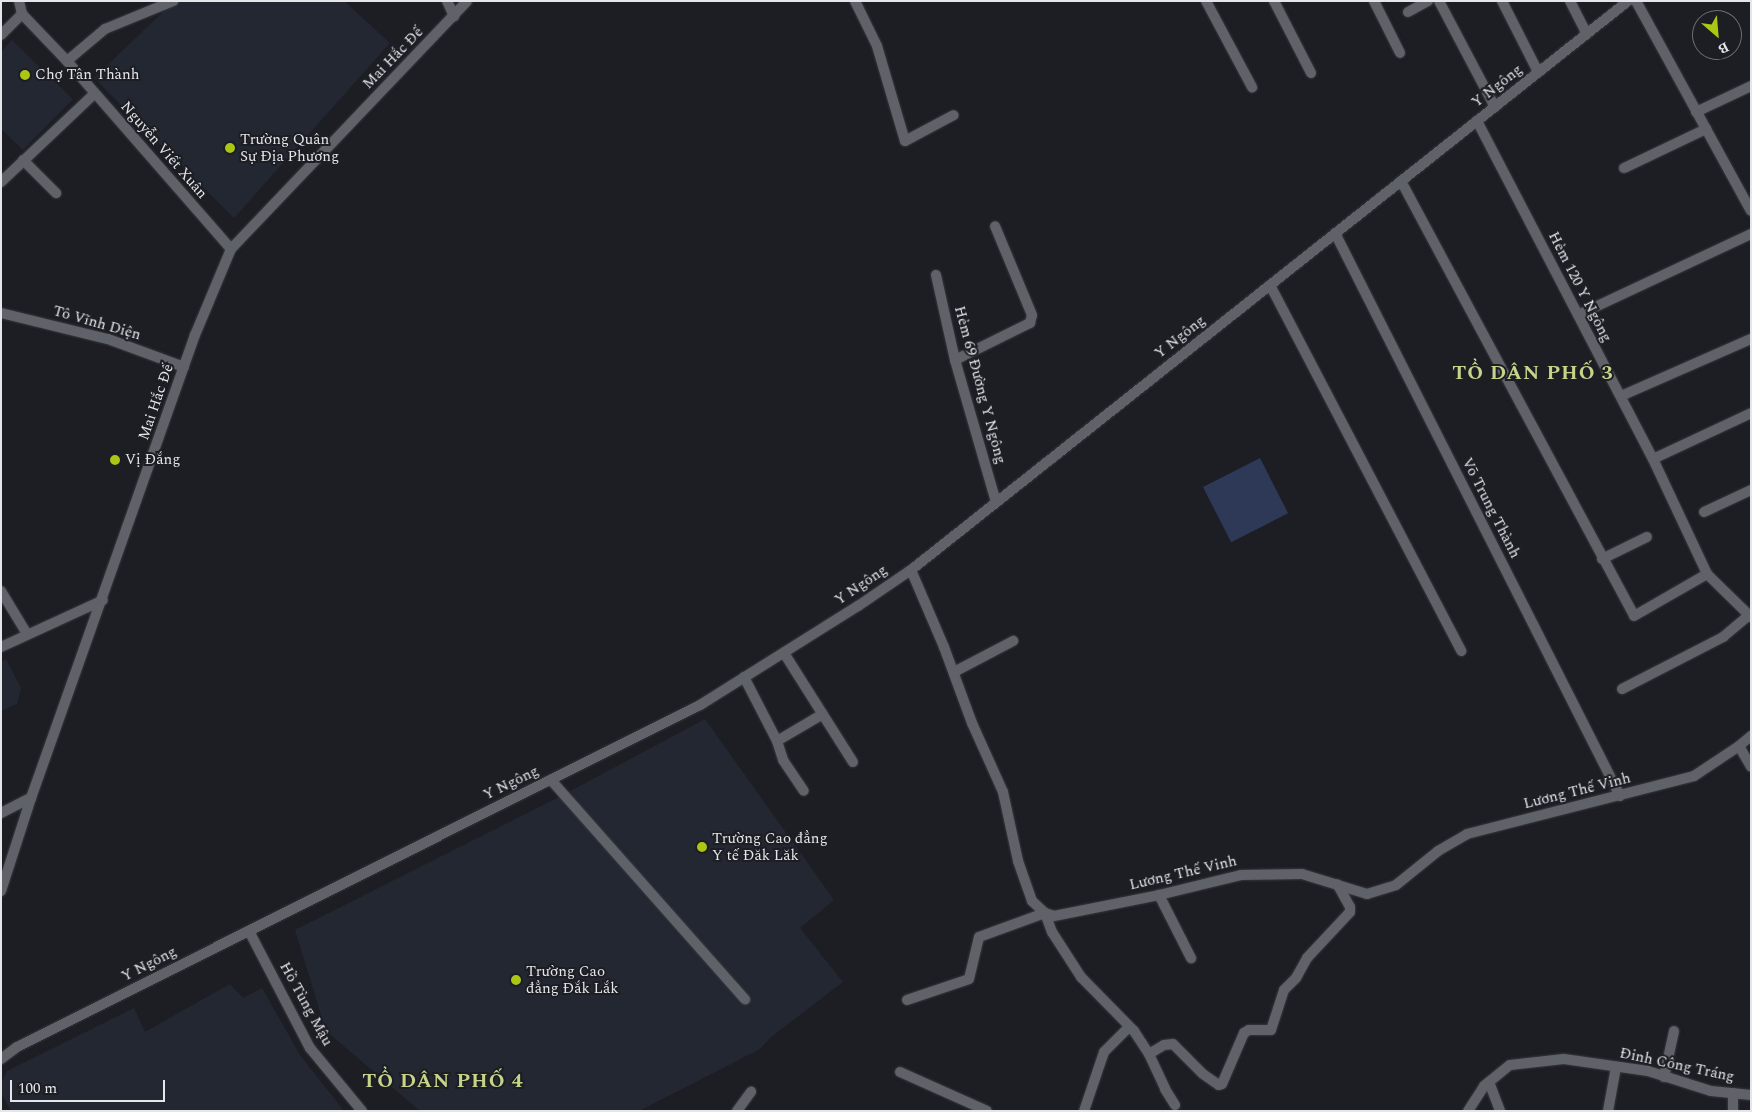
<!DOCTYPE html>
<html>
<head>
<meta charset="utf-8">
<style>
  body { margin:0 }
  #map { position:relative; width:1752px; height:1112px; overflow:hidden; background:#1c1e24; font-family:Spectral,serif }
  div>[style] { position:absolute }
  .built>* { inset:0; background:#232732 }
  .green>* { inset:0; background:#2e3857; transform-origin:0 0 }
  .roads { filter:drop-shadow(0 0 1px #38393e) drop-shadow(0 0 1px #38393e) }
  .minor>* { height:10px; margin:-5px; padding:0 5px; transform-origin:5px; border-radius:5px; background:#5f6269 }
  .dots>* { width:14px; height:14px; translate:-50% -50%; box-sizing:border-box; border:2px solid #1c1e24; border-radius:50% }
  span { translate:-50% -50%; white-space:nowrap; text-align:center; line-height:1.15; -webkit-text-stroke:4px #1c1e24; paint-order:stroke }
  .street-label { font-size:15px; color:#e4e6ea }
  .poi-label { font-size:15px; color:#e4e6ea }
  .left { translate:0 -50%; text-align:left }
  .district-label { font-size:20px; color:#c4d58a; font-weight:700; letter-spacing:1px }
  .frame { position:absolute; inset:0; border:2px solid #e4e6ea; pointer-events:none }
  .north { position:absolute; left:1692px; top:10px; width:50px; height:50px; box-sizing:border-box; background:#1c1e24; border:1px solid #6c6e73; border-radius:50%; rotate:153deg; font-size:14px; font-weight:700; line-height:20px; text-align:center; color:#e4e6ea }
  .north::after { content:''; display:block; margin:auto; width:18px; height:22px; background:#abc614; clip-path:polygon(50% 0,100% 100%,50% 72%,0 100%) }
  .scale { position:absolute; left:10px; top:1080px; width:155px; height:22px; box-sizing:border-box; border:2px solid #e4e6ea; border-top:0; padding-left:6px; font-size:15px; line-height:18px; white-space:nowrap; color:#e4e6ea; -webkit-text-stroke:4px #1c1e24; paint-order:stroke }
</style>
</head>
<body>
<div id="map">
  <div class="built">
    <i style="clip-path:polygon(181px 1px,344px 1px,390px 43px,234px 218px,94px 78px,168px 7px)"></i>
    <i style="clip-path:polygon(12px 40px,73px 99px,23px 150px,1px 129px,1px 52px)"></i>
    <i style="clip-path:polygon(6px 659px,21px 688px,17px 704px,1px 711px,1px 662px)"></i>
    <i style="clip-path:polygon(705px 719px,834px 900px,800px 928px,843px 982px,771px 1037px,760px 1049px,639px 1111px,420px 1111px,326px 1031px,295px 930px,563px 795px)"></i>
    <i style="clip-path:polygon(230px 984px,243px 998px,262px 988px,300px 1055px,344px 1111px,11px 1111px,1px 1093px,1px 1083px,7px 1071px,134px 1008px,145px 1032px)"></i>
  </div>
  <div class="green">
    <i style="left:1260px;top:458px;width:62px;height:64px;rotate:63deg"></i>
  </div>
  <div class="roads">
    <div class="minor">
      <i style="left:19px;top:1px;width:13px;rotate:77deg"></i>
      <i style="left:22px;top:14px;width:65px;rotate:46.2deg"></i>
      <i style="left:67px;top:61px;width:249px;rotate:48.9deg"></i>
      <i style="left:447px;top:1px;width:17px;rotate:65deg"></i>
      <i style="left:855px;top:1px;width:50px;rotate:63.9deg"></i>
      <i style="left:877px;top:46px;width:99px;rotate:73.6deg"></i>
      <i style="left:905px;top:141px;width:55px;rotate:-28deg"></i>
      <i style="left:1206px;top:1px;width:98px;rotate:61.9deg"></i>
      <i style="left:1274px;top:1px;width:81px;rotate:62.8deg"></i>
      <i style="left:1374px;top:1px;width:58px;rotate:63.4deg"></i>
      <i style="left:1439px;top:1px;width:120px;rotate:62.2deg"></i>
      <i style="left:1502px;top:1px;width:80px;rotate:63.1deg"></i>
      <i style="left:1570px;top:1px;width:37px;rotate:63deg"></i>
      <i style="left:1636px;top:1px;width:239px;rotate:61.3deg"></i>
      <i style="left:1408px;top:12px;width:23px;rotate:-29deg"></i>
      <i style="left:1px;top:35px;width:30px;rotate:-45deg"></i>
      <i style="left:67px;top:61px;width:50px;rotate:-40.1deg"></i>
      <i style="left:105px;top:29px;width:74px;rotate:-22.4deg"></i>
      <i style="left:1696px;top:112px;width:61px;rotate:-25.3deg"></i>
      <i style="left:1477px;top:121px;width:381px;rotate:62.5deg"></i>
      <i style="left:1653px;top:459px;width:127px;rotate:64.8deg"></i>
      <i style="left:1707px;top:574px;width:62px;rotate:44.3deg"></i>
      <i style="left:23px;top:160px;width:47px;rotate:45deg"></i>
      <i style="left:1624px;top:168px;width:91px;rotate:-25.4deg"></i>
      <i style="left:1401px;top:181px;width:493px;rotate:61.8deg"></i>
      <i style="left:1634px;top:616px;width:84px;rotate:-29.9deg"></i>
      <i style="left:1px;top:182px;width:129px;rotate:-43.4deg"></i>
      <i style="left:1335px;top:233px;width:631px;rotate:63.15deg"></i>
      <i style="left:936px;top:275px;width:87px;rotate:77.4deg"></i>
      <i style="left:955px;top:360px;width:148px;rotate:73.9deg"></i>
      <i style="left:1270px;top:285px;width:413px;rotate:62.4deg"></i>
      <i style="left:1px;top:313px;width:110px;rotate:13.7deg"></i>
      <i style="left:108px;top:339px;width:81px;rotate:20.2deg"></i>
      <i style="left:1578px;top:315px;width:191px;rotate:-25.1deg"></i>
      <i style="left:955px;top:360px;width:84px;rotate:-26.3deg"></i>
      <i style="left:1030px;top:323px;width:8px;rotate:-76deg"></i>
      <i style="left:1032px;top:315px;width:96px;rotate:-112.6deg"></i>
      <i style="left:1621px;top:396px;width:142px;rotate:-23.7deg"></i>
      <i style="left:1653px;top:459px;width:108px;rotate:-25.1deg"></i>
      <i style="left:1704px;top:512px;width:52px;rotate:-25.1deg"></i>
      <i style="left:1602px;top:559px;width:50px;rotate:-26.1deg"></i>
      <i style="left:911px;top:570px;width:84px;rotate:66.8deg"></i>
      <i style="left:944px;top:647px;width:81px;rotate:69.8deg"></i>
      <i style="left:972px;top:723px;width:76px;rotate:65.8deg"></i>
      <i style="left:1003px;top:792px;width:71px;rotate:77.7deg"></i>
      <i style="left:1018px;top:861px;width:42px;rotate:70.7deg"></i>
      <i style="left:1032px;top:901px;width:18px;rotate:43deg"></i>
      <i style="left:1045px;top:913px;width:9px;rotate:18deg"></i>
      <i style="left:1054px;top:916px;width:107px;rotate:-11.3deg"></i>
      <i style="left:1159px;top:895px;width:84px;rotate:-13.7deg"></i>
      <i style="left:1241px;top:875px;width:61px;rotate:-0.9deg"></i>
      <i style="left:1302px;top:874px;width:68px;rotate:17.1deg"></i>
      <i style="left:1367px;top:894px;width:30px;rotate:-17deg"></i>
      <i style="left:1396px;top:885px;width:54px;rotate:-39deg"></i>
      <i style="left:1438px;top:851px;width:34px;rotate:-30deg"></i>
      <i style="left:1467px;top:834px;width:234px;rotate:-14.3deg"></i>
      <i style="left:1694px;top:776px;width:54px;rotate:-33.7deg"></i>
      <i style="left:1739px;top:746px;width:16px;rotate:-40deg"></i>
      <i style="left:1px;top:591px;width:50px;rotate:58.8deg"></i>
      <i style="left:1px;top:647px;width:112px;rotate:-24.7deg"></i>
      <i style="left:784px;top:653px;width:129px;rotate:57.7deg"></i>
      <i style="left:954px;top:672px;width:67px;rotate:-27.7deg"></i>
      <i style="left:744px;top:677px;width:72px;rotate:62.7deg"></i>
      <i style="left:777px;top:741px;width:53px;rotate:-30.4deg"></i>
      <i style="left:1622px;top:689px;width:114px;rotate:-27.2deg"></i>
      <i style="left:1723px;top:637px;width:34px;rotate:-40deg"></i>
      <i style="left:777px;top:741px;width:20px;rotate:72deg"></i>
      <i style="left:783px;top:760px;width:37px;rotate:56deg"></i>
      <i style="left:1739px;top:746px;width:24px;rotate:60deg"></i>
      <i style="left:551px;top:780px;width:293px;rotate:48.5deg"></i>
      <i style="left:1px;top:813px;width:34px;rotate:-27deg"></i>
      <i style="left:1px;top:891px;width:98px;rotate:-72.1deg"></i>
      <i style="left:31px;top:798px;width:491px;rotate:-70.5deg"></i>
      <i style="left:195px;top:335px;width:93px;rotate:-67.3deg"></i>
      <i style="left:231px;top:249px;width:342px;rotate:-46.4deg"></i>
      <i style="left:1159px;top:895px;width:71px;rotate:63.1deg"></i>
      <i style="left:249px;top:931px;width:132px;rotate:62.5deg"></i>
      <i style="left:310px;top:1048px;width:82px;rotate:50.5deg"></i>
      <i style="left:907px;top:1000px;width:65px;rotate:-18.7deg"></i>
      <i style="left:969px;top:979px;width:43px;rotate:-76.6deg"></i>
      <i style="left:979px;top:937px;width:70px;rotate:-20deg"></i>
      <i style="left:1045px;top:913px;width:20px;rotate:70deg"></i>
      <i style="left:1052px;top:932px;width:54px;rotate:57.2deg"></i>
      <i style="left:1081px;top:977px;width:76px;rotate:45.5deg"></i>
      <i style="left:1134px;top:1031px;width:27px;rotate:57deg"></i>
      <i style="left:1149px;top:1054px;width:38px;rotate:65deg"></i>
      <i style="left:1165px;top:1089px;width:19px;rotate:58deg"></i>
      <i style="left:1149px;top:1054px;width:17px;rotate:-31deg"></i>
      <i style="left:1164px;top:1045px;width:9px;rotate:-6deg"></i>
      <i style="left:1173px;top:1044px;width:42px;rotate:45deg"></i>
      <i style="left:1203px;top:1074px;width:19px;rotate:35deg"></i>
      <i style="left:1219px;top:1085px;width:3px;rotate:-18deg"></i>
      <i style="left:1222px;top:1084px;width:56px;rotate:-66.7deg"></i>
      <i style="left:1244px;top:1033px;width:6px;rotate:-31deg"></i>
      <i style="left:1249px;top:1030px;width:22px"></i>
      <i style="left:1271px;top:1030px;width:42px;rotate:-72deg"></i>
      <i style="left:1284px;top:990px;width:17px;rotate:-45deg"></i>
      <i style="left:1296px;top:978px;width:23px;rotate:-61deg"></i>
      <i style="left:1307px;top:958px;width:63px;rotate:-46.9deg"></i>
      <i style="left:1350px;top:912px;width:5px;rotate:-90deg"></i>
      <i style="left:1350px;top:907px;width:26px;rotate:-119deg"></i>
      <i style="left:1px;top:1059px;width:20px;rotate:-37deg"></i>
      <i style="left:17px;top:1047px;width:764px;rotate:-26.6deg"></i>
      <i style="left:700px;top:705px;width:186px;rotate:-32.1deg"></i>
      <i style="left:858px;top:606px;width:64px;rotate:-34.2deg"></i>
      <i style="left:911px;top:570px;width:915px;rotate:-38.43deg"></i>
      <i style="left:900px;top:1072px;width:95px;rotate:24.1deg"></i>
      <i style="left:1664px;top:1077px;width:47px;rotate:-77.7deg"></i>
      <i style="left:1489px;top:1082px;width:31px;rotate:69deg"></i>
      <i style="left:1733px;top:1093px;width:18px;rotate:90deg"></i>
      <i style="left:737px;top:1111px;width:24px;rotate:-54deg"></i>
      <i style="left:1084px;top:1111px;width:62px;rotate:-71.3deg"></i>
      <i style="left:1104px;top:1052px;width:35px;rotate:-45deg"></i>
      <i style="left:1468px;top:1111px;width:30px;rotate:-57deg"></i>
      <i style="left:1484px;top:1086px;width:33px;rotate:-39deg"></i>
      <i style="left:1510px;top:1065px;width:54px;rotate:-6.3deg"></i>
      <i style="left:1564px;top:1059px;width:85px;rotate:8.1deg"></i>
      <i style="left:1648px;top:1071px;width:66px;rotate:17.6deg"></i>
      <i style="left:1711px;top:1091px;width:40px;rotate:5.7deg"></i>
      <i style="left:1608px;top:1111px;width:45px;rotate:-79.7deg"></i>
    </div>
  </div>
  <div class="dots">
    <i style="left:25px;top:75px;background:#abc614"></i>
    <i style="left:230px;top:148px;background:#abc614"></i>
    <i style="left:115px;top:460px;background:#abc614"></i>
    <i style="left:702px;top:847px;background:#abc614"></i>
    <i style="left:516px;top:980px;background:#abc614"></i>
  </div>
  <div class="street-label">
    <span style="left:393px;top:58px;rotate:-46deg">Mai Hắc Đế</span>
    <span style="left:1497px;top:86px;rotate:-38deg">Y Ngông</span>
    <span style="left:164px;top:150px;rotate:49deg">Nguyễn Viết Xuân</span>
    <span style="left:1580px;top:287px;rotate:63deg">Hẻm 120 Y Ngông</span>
    <span style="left:97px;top:323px;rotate:16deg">Tô Vĩnh Diện</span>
    <span style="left:1180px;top:337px;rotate:-38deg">Y Ngông</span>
    <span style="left:980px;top:385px;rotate:75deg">Hẻm 69 Đường Y Ngông</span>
    <span style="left:156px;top:402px;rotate:-71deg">Mai Hắc Đế</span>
    <span style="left:1491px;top:508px;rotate:63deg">Võ Trung Thành</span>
    <span style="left:861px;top:585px;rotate:-34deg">Y Ngông</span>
    <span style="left:511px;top:783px;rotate:-26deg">Y Ngông</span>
    <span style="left:1577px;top:791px;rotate:-14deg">Lương Thế Vinh</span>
    <span style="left:1183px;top:873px;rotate:-13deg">Lương Thế Vinh</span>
    <span style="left:149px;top:964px;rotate:-27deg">Y Ngông</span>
    <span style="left:306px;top:1004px;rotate:61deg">Hồ Tùng Mậu</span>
    <span style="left:1677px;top:1065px;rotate:12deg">Đinh Công Tráng</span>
  </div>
  <div class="poi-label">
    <span class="left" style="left:35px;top:75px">Chợ Tân Thành</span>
    <span class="left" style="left:240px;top:148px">Trường Quân<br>Sự Địa Phương</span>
    <span class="left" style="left:125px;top:460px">Vị Đắng</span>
    <span class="left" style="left:712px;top:847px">Trường Cao đẳng<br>Y tế Đăk Lăk</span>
    <span class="left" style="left:526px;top:980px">Trường Cao<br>đẳng Đắk Lắk</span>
  </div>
  <div class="district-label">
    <span style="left:1533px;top:373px">TỔ DÂN PHỐ 3</span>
    <span style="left:443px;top:1081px">TỔ DÂN PHỐ 4</span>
  </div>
  <div class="frame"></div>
  <div class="north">B</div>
  <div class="scale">100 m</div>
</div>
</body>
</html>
